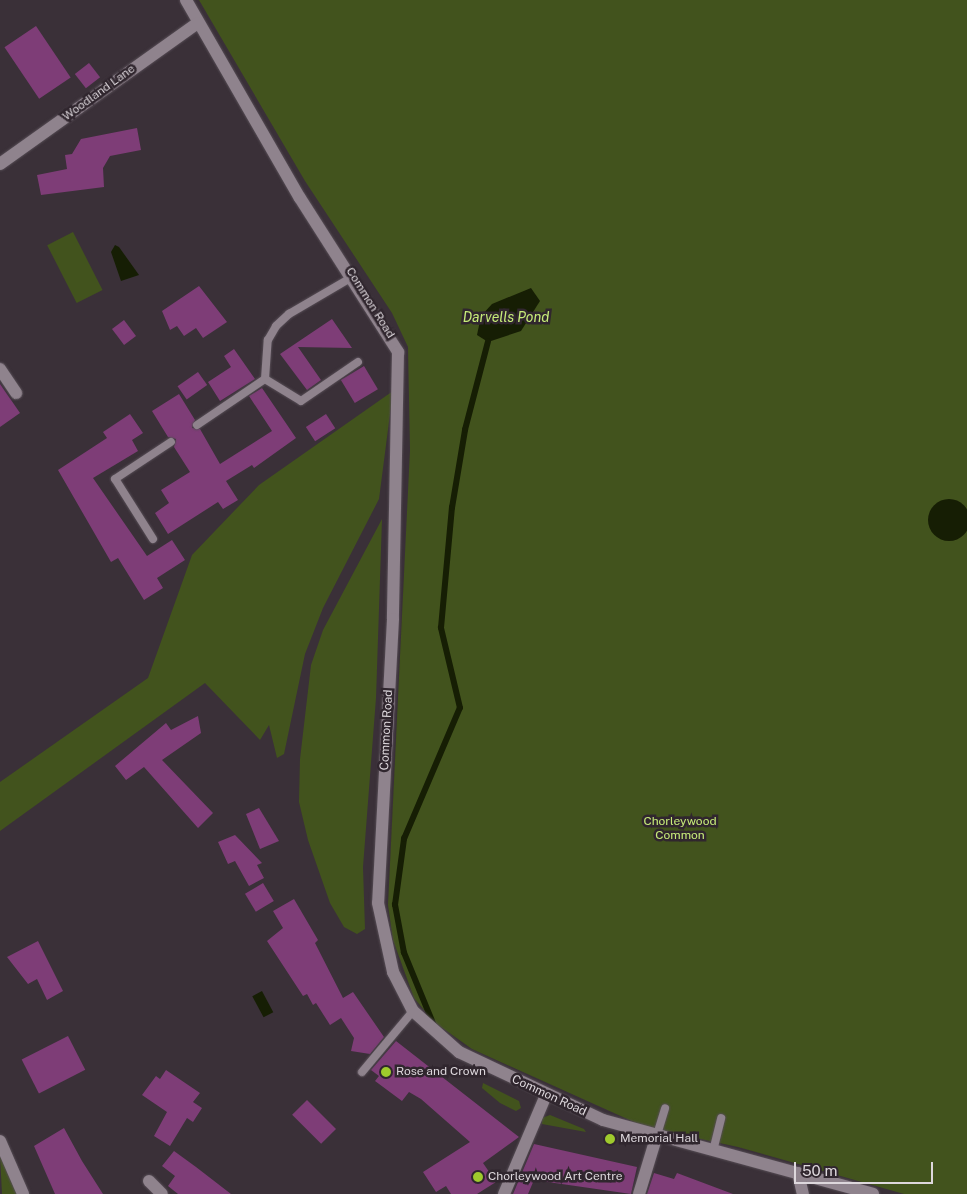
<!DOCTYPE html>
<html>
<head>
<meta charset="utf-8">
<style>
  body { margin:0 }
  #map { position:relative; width:967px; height:1194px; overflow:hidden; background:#3a3038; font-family:"Public Sans",sans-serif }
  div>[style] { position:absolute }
  .green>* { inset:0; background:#42531d; transform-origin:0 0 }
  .water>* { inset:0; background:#161e04; transform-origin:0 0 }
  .round { border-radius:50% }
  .stream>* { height:5.5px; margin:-2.75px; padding:0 2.75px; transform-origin:2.75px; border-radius:2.75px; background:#161e04 }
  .building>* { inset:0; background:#7e3d77; transform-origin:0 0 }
  .roads { filter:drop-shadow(0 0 1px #564d55) drop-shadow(0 0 1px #564d55) }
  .service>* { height:8px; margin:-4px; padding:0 4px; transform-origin:4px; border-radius:4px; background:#8f838d }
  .minor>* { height:12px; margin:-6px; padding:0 6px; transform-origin:6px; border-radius:6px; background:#8f838d }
  .dots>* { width:14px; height:14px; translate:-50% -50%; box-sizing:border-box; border:2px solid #30262e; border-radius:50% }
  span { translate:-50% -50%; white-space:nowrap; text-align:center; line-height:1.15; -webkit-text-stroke:5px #30262e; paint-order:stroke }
  .street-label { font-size:12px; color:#ddd7dc }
  .park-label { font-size:12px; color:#c7ec79 }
  .poi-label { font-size:12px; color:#ddd7dc }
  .left { translate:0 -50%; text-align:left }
  .water-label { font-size:14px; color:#c7ed79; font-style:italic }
  .scale { position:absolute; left:794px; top:1162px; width:139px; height:22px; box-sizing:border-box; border:2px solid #ddd7dc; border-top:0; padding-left:6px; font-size:15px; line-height:18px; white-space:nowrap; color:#ddd7dc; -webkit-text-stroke:4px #30262e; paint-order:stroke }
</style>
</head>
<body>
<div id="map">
  <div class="green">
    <i style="clip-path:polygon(199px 0,967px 0,967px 1194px,904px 1194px,738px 1147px,645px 1127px,472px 1049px,434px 1022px,414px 998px,393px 940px,388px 905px,410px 450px,408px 347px,392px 313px,305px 181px)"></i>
    <i style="left:73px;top:232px;width:65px;height:29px;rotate:63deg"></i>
    <i style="clip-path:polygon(393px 391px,379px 499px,323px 608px,305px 654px,284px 754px,277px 758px,269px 725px,260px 740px,205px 683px,0 831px,0 782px,148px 678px,192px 555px,259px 485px)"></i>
    <i style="clip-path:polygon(382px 519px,376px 698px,363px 867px,365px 929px,357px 934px,344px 927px,330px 903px,308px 840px,299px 802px,300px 759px,311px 665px,323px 630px)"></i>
    <i style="clip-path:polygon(483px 1083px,519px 1101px,521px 1108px,516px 1111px,500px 1103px,482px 1088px)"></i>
    <i style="clip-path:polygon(550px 1115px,584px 1129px,586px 1132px,542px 1124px,542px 1118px)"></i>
    <i style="clip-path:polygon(0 1155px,17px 1194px,2px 1194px)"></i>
  </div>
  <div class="water">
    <i style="clip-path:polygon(115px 245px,119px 247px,139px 275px,121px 281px,111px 252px)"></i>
    <i style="clip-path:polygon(531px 288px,540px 301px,521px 331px,488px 342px,477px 335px,481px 316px,492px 304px)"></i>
    <i class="round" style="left:928px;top:499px;width:42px;height:42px"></i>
    <i style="left:262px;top:991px;width:24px;height:11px;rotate:62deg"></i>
  </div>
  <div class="stream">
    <i style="left:434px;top:1026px;width:79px;rotate:-112.3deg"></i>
    <i style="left:404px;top:953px;width:49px;rotate:-100.6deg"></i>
    <i style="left:395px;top:905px;width:67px;rotate:-82.2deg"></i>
    <i style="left:404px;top:839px;width:142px;rotate:-66.9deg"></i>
    <i style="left:460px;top:708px;width:82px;rotate:-103.4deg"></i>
    <i style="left:441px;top:628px;width:121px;rotate:-84.8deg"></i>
    <i style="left:452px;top:508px;width:79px;rotate:-80.5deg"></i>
    <i style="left:465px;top:430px;width:91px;rotate:-75.4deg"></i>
  </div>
  <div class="building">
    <i style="left:36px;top:26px;width:62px;height:38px;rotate:56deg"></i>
    <i style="left:89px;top:63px;width:18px;height:18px;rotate:52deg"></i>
    <i style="clip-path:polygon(137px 128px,141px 150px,110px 156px,103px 168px,104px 187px,41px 195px,37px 175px,67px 169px,65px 155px,72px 154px,81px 139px)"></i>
    <i style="clip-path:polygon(199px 286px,227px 322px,203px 338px,196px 328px,184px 336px,177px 326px,170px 330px,162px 311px)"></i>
    <i style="clip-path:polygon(332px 319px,352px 348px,298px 347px,321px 380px,307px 390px,280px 354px)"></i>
    <i style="left:124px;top:320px;width:20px;height:15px;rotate:53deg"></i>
    <i style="clip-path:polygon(234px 349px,255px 379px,220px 401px,208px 382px,231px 367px,224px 356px)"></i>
    <i style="left:364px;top:366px;width:27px;height:27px;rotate:59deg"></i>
    <i style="left:198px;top:372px;width:16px;height:25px;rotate:55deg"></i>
    <i style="clip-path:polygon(0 384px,20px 413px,0 427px)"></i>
    <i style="clip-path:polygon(262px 388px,296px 438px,254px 468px,252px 465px,226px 481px,238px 500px,223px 509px,218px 502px,168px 534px,155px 513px,169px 503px,161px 490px,190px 472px,174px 447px,176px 439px,168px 437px,152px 411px,179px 394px,195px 420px,192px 428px,200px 429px,220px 464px,272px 431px,249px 396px)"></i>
    <i style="clip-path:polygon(130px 414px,143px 433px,132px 440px,138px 451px,93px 478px,147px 556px,172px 540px,185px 560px,157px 578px,163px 588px,144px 600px,118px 558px,111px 562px,58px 470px,107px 438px,103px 432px)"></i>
    <i style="left:326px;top:414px;width:17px;height:24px;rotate:57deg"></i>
    <i style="clip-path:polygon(198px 716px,201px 733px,162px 760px,213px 813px,198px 828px,144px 767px,126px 780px,115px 766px,166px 723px,171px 730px)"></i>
    <i style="clip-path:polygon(259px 808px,279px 841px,260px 849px,246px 814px)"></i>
    <i style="clip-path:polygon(235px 835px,262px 863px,257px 865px,264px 878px,249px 886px,235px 861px,228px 864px,218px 842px)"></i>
    <i style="left:263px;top:883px;width:21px;height:21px;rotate:59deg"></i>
    <i style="clip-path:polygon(294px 899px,318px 940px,315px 943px,343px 998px,353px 992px,384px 1037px,370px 1054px,351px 1051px,354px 1038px,341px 1018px,330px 1025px,316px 1003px,313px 1005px,307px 994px,303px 996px,267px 941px,283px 928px,273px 911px)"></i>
    <i style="clip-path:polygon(38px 941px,63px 991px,47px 1000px,37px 979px,28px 984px,7px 957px)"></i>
    <i style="left:68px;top:1036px;width:38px;height:52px;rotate:63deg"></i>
    <i style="clip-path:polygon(396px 1041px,519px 1137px,483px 1163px,496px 1182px,477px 1194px,451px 1194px,446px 1186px,436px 1192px,423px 1172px,470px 1142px,421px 1099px,409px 1092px,402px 1101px,375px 1081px,379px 1076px,371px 1070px)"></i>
    <i style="clip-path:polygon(166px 1070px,200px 1093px,193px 1102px,202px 1108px,193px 1122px,187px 1118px,170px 1146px,154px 1136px,167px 1112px,142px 1095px,156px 1076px,160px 1079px)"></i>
    <i style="left:307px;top:1100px;width:41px;height:21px;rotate:45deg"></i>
    <i style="clip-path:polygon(64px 1128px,82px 1161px,103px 1194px,55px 1194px,34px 1146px)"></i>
    <i style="clip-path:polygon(534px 1144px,637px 1167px,631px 1194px,534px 1180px,528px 1194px,513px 1194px)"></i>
    <i style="clip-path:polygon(174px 1151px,196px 1167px,231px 1194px,178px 1194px,168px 1186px,175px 1176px,162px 1166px)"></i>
    <i style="clip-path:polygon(654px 1173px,674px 1179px,677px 1173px,733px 1194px,647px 1194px)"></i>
  </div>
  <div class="roads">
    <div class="service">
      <i style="left:265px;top:379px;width:39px;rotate:-86deg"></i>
      <i style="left:268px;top:340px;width:16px;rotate:-60deg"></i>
      <i style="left:276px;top:326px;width:18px;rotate:-43deg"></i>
      <i style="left:289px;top:314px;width:75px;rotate:-30.3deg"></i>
      <i style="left:197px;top:425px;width:82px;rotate:-34.1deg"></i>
      <i style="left:265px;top:379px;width:42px;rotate:31.4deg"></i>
      <i style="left:301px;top:401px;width:69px;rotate:-34.4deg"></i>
      <i style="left:153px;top:539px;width:71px;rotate:-122.3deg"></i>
      <i style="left:115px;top:479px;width:67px;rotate:-33.5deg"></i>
      <i style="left:362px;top:1072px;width:80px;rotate:-50.1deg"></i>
      <i style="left:656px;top:1138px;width:31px;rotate:-73deg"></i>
      <i style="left:713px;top:1151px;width:34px;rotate:-76deg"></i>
    </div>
    <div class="minor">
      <i style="left:186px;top:0;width:228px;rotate:60.1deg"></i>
      <i style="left:300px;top:198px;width:183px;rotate:57.5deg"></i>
      <i style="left:398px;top:352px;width:267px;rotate:91.1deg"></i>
      <i style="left:393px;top:619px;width:284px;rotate:93deg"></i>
      <i style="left:378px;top:903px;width:71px;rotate:77.7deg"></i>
      <i style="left:393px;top:972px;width:44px;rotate:62.9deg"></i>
      <i style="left:413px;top:1011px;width:62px;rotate:41.7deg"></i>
      <i style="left:459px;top:1052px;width:159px;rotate:25.3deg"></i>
      <i style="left:603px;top:1120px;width:280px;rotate:15.3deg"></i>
      <i style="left:0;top:164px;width:243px;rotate:-35.5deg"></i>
      <i style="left:0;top:369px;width:29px;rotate:56deg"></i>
      <i style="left:0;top:1141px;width:58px;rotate:66.5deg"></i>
      <i style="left:798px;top:1173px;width:22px;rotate:77deg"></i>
      <i style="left:149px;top:1181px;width:18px;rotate:45deg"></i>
      <i style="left:504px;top:1194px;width:108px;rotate:-67deg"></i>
      <i style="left:639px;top:1194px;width:59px;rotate:-73.1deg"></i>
    </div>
  </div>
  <div class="dots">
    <i style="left:386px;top:1072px;background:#9fca2d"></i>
    <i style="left:610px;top:1139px;background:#9fca2d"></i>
    <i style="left:478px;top:1177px;background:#9fca2d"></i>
  </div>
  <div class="street-label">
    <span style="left:99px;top:93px;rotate:-36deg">Woodland Lane</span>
    <span style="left:370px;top:303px;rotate:58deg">Common Road</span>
    <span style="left:387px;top:730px;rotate:-87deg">Common Road</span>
    <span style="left:549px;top:1096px;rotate:25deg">Common Road</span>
  </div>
  <div class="park-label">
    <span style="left:680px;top:829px">Chorleywood<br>Common</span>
  </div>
  <div class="poi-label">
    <span class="left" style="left:396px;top:1072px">Rose and Crown</span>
    <span class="left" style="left:620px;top:1139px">Memorial Hall</span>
    <span class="left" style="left:488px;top:1177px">Chorleywood Art Centre</span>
  </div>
  <div class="water-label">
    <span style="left:506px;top:317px">Darvells Pond</span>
  </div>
  <div class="scale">50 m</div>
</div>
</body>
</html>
